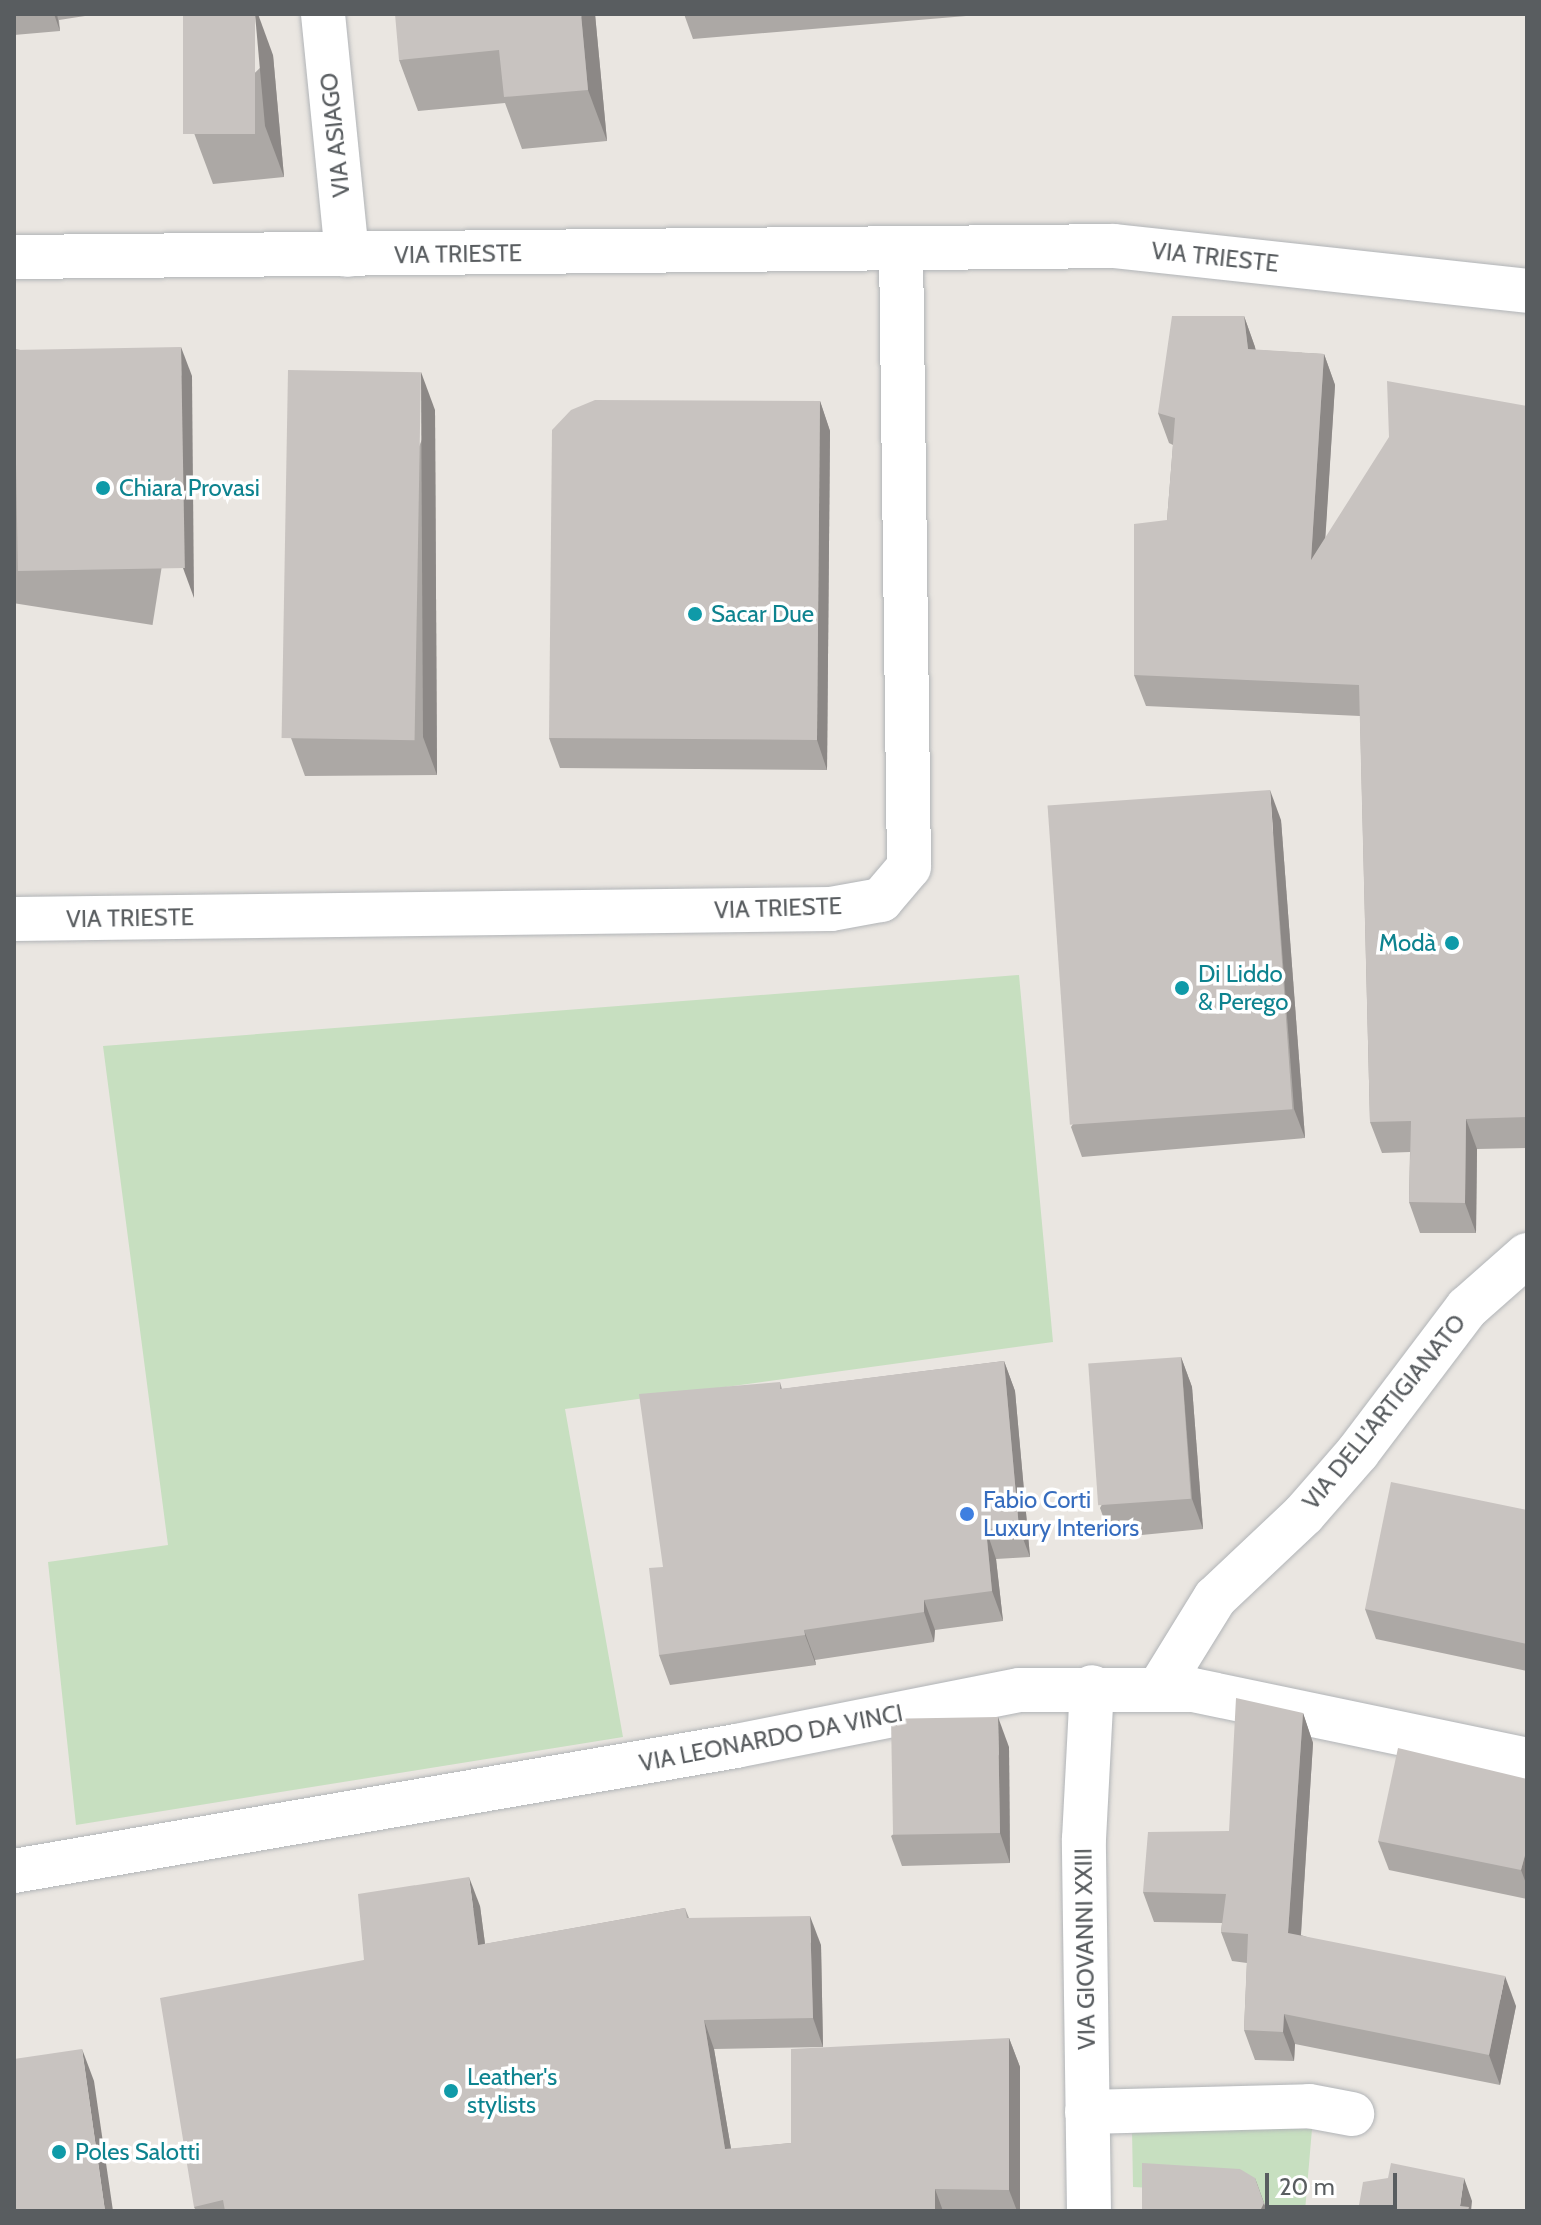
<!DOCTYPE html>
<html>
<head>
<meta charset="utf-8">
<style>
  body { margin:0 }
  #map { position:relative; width:1541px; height:2225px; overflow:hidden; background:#eae6e1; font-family:Cabin,sans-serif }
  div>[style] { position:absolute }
  .green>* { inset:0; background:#c7dfc0 }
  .roads { filter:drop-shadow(0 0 2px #b1b4b7) drop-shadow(0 0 2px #b1b4b7) }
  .street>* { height:44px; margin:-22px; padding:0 22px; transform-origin:22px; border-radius:22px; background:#fff }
  .secondary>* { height:44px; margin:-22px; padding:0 22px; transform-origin:22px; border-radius:22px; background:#fff }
  .wall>* { inset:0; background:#aca8a5; transform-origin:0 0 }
  .shaded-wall>* { inset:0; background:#8c8886 }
  .building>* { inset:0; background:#c8c3c0; transform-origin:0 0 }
  .dots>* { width:22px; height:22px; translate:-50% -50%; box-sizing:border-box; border:4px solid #fff; border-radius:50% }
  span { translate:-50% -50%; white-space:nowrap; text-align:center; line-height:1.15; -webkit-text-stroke:7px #fff; paint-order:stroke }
  .street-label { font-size:24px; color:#595d60 }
  .culture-label { font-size:24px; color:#0d838f }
  .left { translate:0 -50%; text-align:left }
  .right { translate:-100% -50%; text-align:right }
  .shop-label { font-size:24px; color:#366cbe }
  .frame { position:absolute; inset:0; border:16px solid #595d60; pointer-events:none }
  .scale { position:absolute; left:1265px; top:2173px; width:132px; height:36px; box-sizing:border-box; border:4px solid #595d60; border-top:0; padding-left:10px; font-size:24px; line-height:28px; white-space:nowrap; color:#595d60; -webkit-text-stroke:6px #fff; paint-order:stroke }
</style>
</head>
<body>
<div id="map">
  <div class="green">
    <i style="clip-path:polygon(1019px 975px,1053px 1342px,565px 1409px,623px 1737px,76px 1825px,48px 1562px,168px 1545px,103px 1046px)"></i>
    <i style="clip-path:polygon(1132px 2129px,1312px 2129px,1305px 2211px,1273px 2211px,1252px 2193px,1133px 2187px)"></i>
  </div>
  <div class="roads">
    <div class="street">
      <i style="left:323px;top:14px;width:242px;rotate:84.3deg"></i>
      <i style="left:14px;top:919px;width:817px;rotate:-0.7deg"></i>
      <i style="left:831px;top:909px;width:51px;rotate:-10.2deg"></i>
      <i style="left:881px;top:900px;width:43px;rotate:-49.7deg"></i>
      <i style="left:909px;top:867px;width:618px;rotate:-90.74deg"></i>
      <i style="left:1160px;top:1687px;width:105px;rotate:-58.3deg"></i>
      <i style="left:1215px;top:1598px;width:122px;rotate:-43.3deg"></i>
      <i style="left:1304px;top:1514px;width:82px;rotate:-48.9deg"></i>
      <i style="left:1358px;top:1452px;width:181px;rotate:-52.9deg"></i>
      <i style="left:1467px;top:1308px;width:80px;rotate:-41.5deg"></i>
      <i style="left:14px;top:1871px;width:733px;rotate:-9.82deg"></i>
      <i style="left:736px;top:1746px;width:288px;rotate:-11.2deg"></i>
      <i style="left:1019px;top:1690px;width:174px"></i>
      <i style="left:1193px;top:1690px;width:341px;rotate:11.8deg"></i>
      <i style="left:1087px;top:2112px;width:222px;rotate:-1.5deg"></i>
      <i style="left:1309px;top:2106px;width:44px;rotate:10.5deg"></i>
      <i style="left:1089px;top:2211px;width:372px;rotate:-90.8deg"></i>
      <i style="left:1084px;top:1839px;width:152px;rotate:-87deg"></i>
    </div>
    <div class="secondary">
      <i style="left:14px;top:257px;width:1100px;rotate:-0.57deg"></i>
      <i style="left:1114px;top:246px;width:415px;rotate:6.2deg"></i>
    </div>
  </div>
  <div class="wall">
    <i style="clip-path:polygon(14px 14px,98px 14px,59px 20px,60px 31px,14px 35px)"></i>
    <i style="clip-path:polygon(595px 14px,607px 141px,522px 149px,505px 103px,418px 111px,399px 60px)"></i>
    <i style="clip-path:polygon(684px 14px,966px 14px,966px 16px,693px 39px)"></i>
    <i style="clip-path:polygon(273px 55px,284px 177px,213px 184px,194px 133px)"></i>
    <i style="clip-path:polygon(1244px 316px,1256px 350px,1324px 354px,1335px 385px,1325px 538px,1527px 406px,1527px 1148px,1477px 1149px,1476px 1233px,1420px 1233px,1409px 1202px,1410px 1152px,1382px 1153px,1370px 1122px,1360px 716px,1146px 706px,1134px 675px,1167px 520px,1173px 445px,1169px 443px,1158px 413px)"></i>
    <i style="left:14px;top:349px;width:180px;height:251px;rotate:9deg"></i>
    <i style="clip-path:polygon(820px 401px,830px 431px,827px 770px,560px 768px,549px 738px)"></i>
    <i style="clip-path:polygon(435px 410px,437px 775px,305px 776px,291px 738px)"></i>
    <i style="clip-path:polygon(1281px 820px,1305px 1138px,1082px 1157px,1071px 1127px)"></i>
    <i style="clip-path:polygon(1181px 1357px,1192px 1387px,1203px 1529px,1111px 1538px,1100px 1508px)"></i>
    <i style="clip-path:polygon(1004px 1361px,1015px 1391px,1030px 1557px,996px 1559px,1003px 1621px,935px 1630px,934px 1642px,815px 1660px,816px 1665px,670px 1685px,659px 1655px,663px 1567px,780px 1382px,782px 1389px)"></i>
    <i style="clip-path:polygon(1527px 1510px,1527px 1671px,1376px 1639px,1365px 1609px)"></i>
    <i style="clip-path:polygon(1303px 1713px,1313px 1743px,1301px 1935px,1516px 2006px,1500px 2085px,1295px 2044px,1294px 2061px,1255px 2060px,1244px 2030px,1247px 1963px,1232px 1961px,1221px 1932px,1222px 1923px,1154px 1922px,1143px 1892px,1229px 1831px)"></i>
    <i style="clip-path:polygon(1009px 1747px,1010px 1863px,902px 1866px,891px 1836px)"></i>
    <i style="clip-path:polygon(1527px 1779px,1527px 1899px,1389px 1870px,1378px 1841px)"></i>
    <i style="clip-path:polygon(480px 1906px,485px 1944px,685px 1908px,689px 1918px,821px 1945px,823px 2047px,714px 2049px,731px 2149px,791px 2143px,1009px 2038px,1020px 2067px,1020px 2211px,196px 2211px,194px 2207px,364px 1960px)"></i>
  </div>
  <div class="shaded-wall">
    <i style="clip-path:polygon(54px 14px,57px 14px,60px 31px)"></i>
    <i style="clip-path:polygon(255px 14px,258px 14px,273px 55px,284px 177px,265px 126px)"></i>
    <i style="clip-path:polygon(581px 14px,595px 14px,607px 141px,588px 90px)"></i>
    <i style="clip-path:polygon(1244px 316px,1255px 347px,1259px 380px,1248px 349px)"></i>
    <i style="clip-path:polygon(181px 347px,192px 376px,194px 598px,183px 568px)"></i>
    <i style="clip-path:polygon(1324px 354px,1335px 385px,1322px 591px,1311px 560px)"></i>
    <i style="clip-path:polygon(421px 372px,435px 410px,437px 775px,423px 737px)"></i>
    <i style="clip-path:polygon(820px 401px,830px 431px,827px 770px,817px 740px)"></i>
    <i style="clip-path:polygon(1270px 790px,1281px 820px,1305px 1138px,1294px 1109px)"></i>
    <i style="clip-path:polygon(1466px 1119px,1477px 1149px,1476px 1233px,1465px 1203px)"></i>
    <i style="clip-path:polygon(1181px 1357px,1192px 1387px,1203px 1529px,1192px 1499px)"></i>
    <i style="clip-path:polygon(1004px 1361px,1015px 1391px,1030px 1557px,1019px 1528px)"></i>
    <i style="clip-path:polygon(986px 1529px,996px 1559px,1003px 1621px,992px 1591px)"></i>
    <i style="clip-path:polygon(924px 1600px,935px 1630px,934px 1642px,924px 1612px)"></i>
    <i style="clip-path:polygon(804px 1630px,815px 1660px,816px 1665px,805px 1635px)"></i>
    <i style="clip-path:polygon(1303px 1713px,1313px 1743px,1299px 1963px,1288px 1933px)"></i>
    <i style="clip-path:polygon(998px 1717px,1009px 1747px,1010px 1863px,1000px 1833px)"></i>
    <i style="clip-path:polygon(1527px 1848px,1527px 1886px,1521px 1870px)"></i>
    <i style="clip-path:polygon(469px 1877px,480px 1906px,489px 1974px,478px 1945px)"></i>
    <i style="clip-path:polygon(810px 1916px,821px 1945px,823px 2047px,813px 2018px)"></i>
    <i style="clip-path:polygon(1505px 1976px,1516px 2006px,1500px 2085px,1489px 2055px)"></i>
    <i style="clip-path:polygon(1284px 2014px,1295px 2044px,1294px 2061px,1283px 2032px)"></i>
    <i style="clip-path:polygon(704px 2020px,714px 2049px,736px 2178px,725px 2149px)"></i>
    <i style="clip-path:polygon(1009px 2038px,1020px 2067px,1020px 2211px,1017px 2211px,1009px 2190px)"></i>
    <i style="clip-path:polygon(82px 2049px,94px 2081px,113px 2211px,105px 2211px)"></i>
    <i style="clip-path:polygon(1255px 2178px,1267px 2211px,1260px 2211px)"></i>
    <i style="clip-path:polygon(1464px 2178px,1472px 2201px,1471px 2211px,1461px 2211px,1460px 2206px)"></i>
    <i style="clip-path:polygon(935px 2189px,943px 2211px,935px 2211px)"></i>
  </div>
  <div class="building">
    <i style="left:183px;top:14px;width:72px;height:120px"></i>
    <i style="clip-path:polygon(395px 14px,581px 14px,588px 90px,504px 97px,499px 50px,399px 60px)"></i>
    <i style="clip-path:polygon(1172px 316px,1244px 316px,1248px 349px,1324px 354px,1311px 560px,1389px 437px,1387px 381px,1527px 406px,1527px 1117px,1466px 1119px,1465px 1203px,1409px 1202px,1411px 1121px,1370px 1122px,1359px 685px,1134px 675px,1134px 524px,1167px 520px,1175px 418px,1158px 413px)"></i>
    <i style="left:181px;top:347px;width:221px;height:167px;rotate:89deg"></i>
    <i style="left:288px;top:370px;width:133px;height:368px;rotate:1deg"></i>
    <i style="clip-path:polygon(595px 400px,820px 401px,817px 740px,549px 738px,552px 430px,571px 410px)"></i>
    <i style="left:1270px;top:790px;width:320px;height:223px;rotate:86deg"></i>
    <i style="left:1181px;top:1357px;width:142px;height:93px;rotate:86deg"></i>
    <i style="clip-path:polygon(1004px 1361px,1019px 1528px,986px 1529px,992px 1591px,924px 1600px,924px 1612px,804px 1630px,805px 1635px,659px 1655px,649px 1568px,663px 1567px,639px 1394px,780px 1382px,780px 1389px)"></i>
    <i style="clip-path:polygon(1391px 1482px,1527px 1510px,1527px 1644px,1365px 1609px)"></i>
    <i style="clip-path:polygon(1236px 1698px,1303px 1713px,1288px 1933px,1505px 1976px,1489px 2055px,1284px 2014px,1283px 2032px,1244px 2030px,1248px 1934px,1221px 1932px,1226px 1894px,1143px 1892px,1148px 1832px,1229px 1831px)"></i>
    <i style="left:998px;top:1717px;width:116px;height:107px;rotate:89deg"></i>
    <i style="clip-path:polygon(1398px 1748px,1527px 1779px,1527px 1848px,1521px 1870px,1378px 1841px)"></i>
    <i style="clip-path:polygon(469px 1877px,478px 1945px,685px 1908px,687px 1918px,810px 1916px,813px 2018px,704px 2020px,725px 2149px,791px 2143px,791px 2049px,1009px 2038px,1009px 2190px,935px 2189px,935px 2211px,225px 2211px,223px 2200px,194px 2207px,160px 1998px,364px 1960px,358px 1894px)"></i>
    <i style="clip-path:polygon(82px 2049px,105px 2211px,14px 2211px,14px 2059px)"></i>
    <i style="clip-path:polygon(1142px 2163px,1240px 2169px,1255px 2178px,1264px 2203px,1260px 2211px,1142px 2211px)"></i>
    <i style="clip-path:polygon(1391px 2163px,1464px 2178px,1460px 2206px,1469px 2207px,1468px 2211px,1358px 2211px,1363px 2182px,1388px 2178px)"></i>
  </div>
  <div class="dots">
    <i style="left:103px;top:488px;background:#0f9aa8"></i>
    <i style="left:695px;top:614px;background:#0f9aa8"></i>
    <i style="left:1452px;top:943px;background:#0f9aa8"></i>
    <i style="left:1182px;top:988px;background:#0f9aa8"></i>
    <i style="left:967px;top:1514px;background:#3f7fe0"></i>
    <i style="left:451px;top:2091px;background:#0f9aa8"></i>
    <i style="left:59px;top:2152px;background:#0f9aa8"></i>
  </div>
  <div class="street-label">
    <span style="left:335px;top:135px;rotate:-96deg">VIA ASIAGO</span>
    <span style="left:458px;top:254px;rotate:-1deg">VIA TRIESTE</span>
    <span style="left:1215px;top:257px;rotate:6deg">VIA TRIESTE</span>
    <span style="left:778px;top:908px;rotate:-2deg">VIA TRIESTE</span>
    <span style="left:130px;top:918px;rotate:-1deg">VIA TRIESTE</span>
    <span style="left:1384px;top:1412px;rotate:-51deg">VIA DELL'ARTIGIANATO</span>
    <span style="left:771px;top:1738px;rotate:-11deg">VIA LEONARDO DA VINCI</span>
    <span style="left:1085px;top:1949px;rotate:-91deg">VIA GIOVANNI XXIII</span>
  </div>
  <div class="culture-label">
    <span class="left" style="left:119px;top:488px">Chiara Provasi</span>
    <span class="left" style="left:711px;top:614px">Sacar Due</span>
    <span class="right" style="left:1436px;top:943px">Modà</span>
    <span class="left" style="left:1198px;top:988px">Di Liddo<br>&amp; Perego</span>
    <span class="left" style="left:467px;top:2091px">Leather's<br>stylists</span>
    <span class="left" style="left:75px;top:2152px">Poles Salotti</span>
  </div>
  <div class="shop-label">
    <span class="left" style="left:983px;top:1514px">Fabio Corti<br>Luxury Interiors</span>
  </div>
  <div class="frame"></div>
  <div class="scale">20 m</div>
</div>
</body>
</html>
